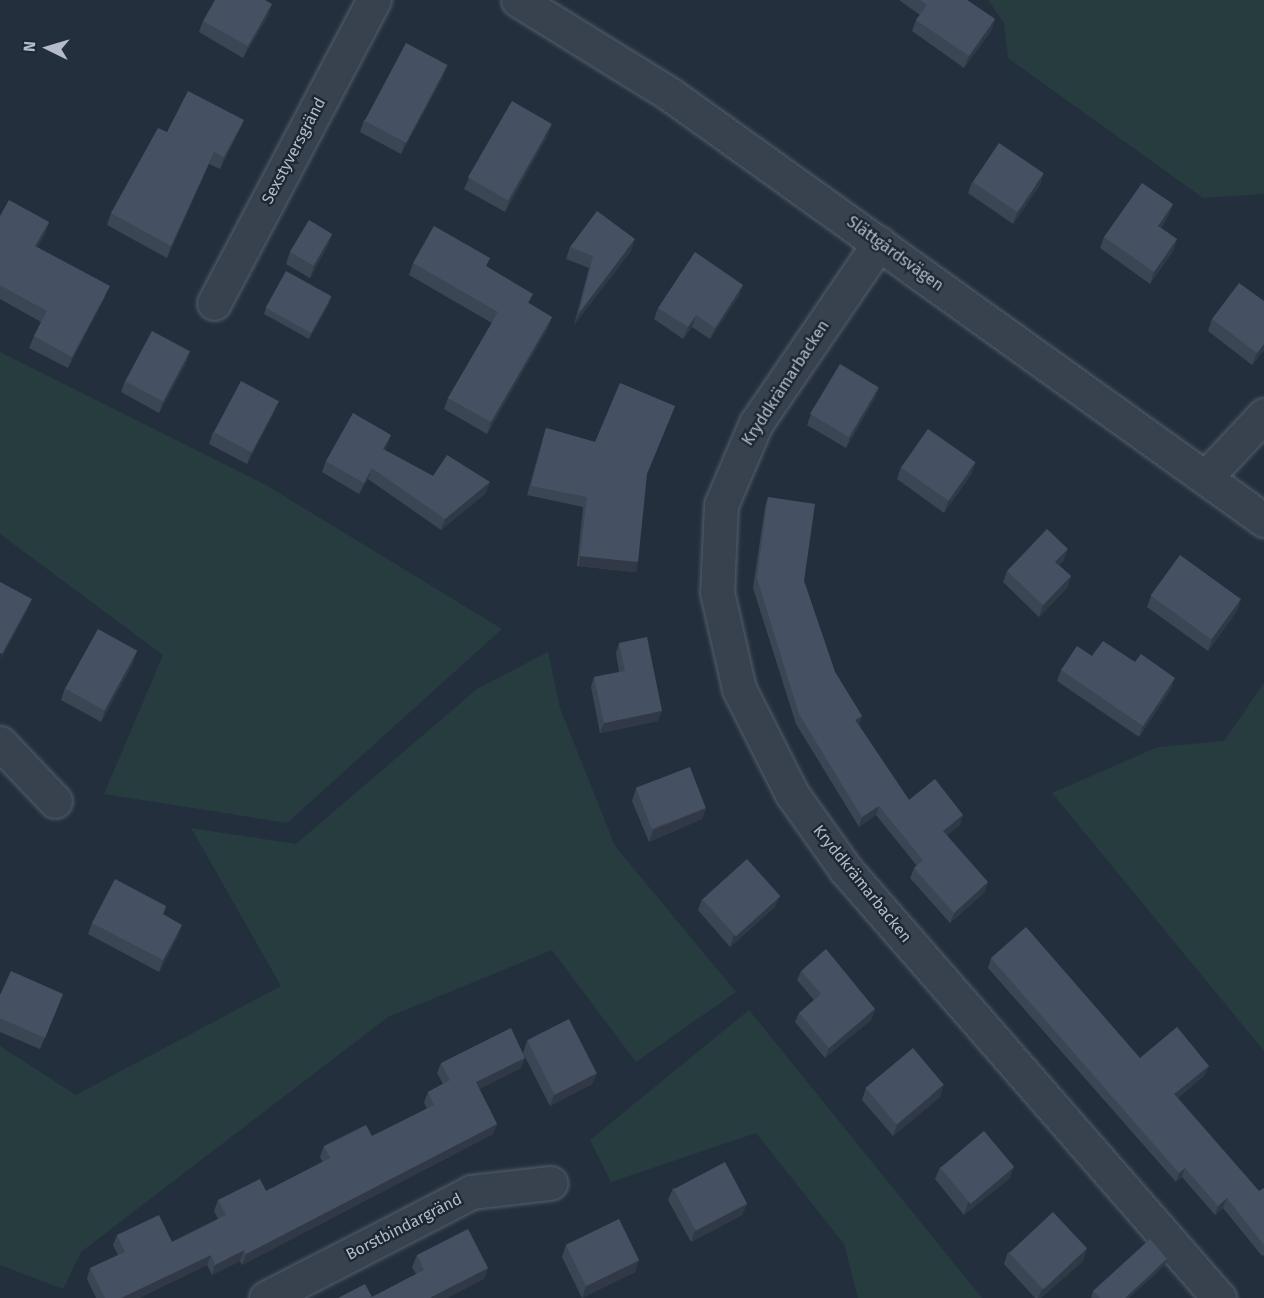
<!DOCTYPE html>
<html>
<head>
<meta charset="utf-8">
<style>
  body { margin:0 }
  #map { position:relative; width:1264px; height:1298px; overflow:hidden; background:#242f3e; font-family:"Fira Sans",sans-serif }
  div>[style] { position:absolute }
  .green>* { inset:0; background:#263c3f }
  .roads { filter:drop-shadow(0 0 2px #565f6c) drop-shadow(0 0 2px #565f6c) }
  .minor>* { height:33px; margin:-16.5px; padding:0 16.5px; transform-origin:16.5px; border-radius:16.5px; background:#38414e }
  .tertiary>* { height:33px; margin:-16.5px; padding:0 16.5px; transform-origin:16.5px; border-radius:16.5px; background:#38414e }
  .wall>* { inset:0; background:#3b4654 }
  .shaded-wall>* { inset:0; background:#303945; transform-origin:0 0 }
  .building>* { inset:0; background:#455162; transform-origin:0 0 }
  span { translate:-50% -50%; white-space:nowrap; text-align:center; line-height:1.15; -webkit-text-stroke:4.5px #1d2633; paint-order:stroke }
  .street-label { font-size:16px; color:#b4bcc9 }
  .north { position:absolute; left:18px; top:18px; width:60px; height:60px; -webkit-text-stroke:4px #1d2633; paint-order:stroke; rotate:275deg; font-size:16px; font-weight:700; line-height:24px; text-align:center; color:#b4bcc9 }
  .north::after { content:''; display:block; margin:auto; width:21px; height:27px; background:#b4bcc9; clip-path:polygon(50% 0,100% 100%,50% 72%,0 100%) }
</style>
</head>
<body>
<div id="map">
  <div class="green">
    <i style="clip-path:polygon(988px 0,1264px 0,1264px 194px,1203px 198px,1008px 58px,1004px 23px)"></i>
    <i style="clip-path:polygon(0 352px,266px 485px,502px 629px,287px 823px,104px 794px,163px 655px,0 534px)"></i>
    <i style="clip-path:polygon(548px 652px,560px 708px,615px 846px,736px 992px,636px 1062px,552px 950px,388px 1017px,81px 1252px,63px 1289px,0 1265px,0 1046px,76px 1095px,281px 986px,191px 828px,296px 844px,477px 689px)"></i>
    <i style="clip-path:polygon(1264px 683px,1264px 1051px,1052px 793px,1158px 747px,1224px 741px)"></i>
    <i style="clip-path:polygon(749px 1010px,982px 1298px,858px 1298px,844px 1244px,756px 1133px,611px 1182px,590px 1140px)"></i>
  </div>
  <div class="roads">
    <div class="minor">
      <i style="left:879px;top:243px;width:218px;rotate:124.3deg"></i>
      <i style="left:756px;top:423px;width:89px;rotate:113.1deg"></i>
      <i style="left:721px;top:505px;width:87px;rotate:92.6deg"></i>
      <i style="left:717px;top:592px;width:99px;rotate:77.2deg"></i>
      <i style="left:739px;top:689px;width:118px;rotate:63.2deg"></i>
      <i style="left:792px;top:794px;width:93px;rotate:54.6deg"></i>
      <i style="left:846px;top:870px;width:568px;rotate:48.93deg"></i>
      <i style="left:214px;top:303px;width:343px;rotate:-62.2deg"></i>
      <i style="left:1206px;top:477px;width:85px;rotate:-46.9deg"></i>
      <i style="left:0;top:743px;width:80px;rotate:46.5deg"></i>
      <i style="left:266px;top:1298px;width:231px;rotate:-27.3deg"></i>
      <i style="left:471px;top:1192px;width:80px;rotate:-6.5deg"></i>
    </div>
    <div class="tertiary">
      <i style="left:518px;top:0;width:180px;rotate:31.8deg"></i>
      <i style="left:671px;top:95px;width:730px;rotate:35.63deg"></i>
    </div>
  </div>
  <div class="wall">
    <i style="clip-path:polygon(899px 0,967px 0,995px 19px,991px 31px,964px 68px,912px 31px,916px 20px,920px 15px)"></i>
    <i style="clip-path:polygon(268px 16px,243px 58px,199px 32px,203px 21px)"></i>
    <i style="clip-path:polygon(443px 77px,401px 154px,360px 132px,364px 120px)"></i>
    <i style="clip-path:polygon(244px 120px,239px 131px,220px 169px,209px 164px,167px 258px,107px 225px,111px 213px)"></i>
    <i style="clip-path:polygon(548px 135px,505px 212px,464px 189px,469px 178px)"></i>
    <i style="clip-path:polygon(972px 182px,1040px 185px,1013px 224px,968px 193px)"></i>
    <i style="clip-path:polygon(1173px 204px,1168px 216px,1161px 228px,1177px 239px,1173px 251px,1150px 284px,1100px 248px,1104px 237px)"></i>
    <i style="clip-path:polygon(0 216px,49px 222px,45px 234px,37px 247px,105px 297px,68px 368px,29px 348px,34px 336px,41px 322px,0 299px)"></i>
    <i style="clip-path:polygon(332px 234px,328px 245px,310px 278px,286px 264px,290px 252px)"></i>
    <i style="clip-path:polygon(570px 247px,631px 251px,574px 325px,589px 268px,566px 259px)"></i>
    <i style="clip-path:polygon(413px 263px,487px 267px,529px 303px,552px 317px,548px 328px,487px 434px,444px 409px,448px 398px,492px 323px,409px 275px)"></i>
    <i style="clip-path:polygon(739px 296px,710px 339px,692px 327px,683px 339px,654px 319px,658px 308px)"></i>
    <i style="clip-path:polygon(1264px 301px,1264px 350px,1252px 365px,1208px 331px,1212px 319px)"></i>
    <i style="clip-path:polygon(330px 302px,309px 339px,264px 314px,266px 308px)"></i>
    <i style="clip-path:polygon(190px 351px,186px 363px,159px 413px,121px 392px,125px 381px)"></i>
    <i style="clip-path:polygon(879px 387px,875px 398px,846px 448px,807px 425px,811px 414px)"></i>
    <i style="clip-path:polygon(675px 406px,646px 475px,634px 572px,577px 566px,583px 507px,527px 495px,543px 438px,546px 428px,595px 442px)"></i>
    <i style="clip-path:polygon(274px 412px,247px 464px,209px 444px,213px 432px)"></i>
    <i style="clip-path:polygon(391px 435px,385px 450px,433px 476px,486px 493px,441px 530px,368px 479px,359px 494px,322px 472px,326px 461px)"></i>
    <i style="clip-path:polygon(901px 467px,972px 473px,944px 513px,897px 479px)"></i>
    <i style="clip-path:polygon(768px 497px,804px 581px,835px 672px,862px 716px,859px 725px,909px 800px,960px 825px,947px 835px,985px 892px,950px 923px,910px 878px,914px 868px,917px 866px,876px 815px,859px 827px,796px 724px,753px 588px,765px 507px)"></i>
    <i style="clip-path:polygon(1064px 560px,1059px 565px,1071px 576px,1067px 588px,1039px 617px,1003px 582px,1007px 571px)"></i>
    <i style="clip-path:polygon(1151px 596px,1241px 599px,1237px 611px,1208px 651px,1147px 607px)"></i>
    <i style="clip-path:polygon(619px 643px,658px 721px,600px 733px,591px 687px,594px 677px,619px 672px,616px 653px)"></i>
    <i style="clip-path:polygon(1092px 656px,1135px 662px,1171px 689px,1139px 737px,1057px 681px,1061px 670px)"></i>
    <i style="clip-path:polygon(133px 663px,101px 722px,61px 700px,65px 688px)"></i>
    <i style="clip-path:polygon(636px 789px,706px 808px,702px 819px,649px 842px,632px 801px)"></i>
    <i style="clip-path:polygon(702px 899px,775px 907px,730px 947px,698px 910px)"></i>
    <i style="clip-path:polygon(166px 906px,163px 915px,178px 936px,159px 972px,88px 934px,92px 923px)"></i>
    <i style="clip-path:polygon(991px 958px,1140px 1058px,1205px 1075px,1178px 1098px,1259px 1191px,1264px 1188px,1264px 1255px,1262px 1256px,1223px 1208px,1215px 1215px,1182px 1177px,1176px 1182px,988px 968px)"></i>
    <i style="clip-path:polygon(801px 971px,872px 1019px,825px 1058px,795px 1022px,799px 1013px,814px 1000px,797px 980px)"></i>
    <i style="clip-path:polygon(63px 994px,40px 1049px,0 1032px,0 995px)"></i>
    <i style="clip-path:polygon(527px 1041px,597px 1073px,592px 1084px,550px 1106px,523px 1053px)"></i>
    <i style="clip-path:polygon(441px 1063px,521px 1068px,479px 1089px,497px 1124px,493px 1134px,242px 1265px,240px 1261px,212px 1275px,207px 1265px,139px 1298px,96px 1298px,87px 1279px,90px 1268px,118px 1255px,113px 1245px,117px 1235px,172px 1242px,218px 1219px,214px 1211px,218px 1200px,266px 1191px,323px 1162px,320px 1157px,324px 1146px,372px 1136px,427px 1109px,424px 1102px,428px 1092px,443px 1084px,437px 1073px)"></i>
    <i style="clip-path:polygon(866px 1088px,940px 1097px,893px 1136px,862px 1100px)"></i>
    <i style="clip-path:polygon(940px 1167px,1010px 1178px,964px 1215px,935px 1179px)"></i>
    <i style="clip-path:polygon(673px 1188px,747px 1204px,742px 1215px,691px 1242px,668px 1200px)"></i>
    <i style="clip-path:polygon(566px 1245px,639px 1260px,635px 1272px,582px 1298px,562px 1257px)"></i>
    <i style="clip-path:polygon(1008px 1252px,1083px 1261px,1041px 1298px,1035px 1298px,1004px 1264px)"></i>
    <i style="clip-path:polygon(417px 1255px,488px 1268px,484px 1279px,372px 1297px,416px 1274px,412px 1267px)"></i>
    <i style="clip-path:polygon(1165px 1265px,1129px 1298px,1092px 1298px,1091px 1297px,1093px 1291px)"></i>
  </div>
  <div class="shaded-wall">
    <i style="clip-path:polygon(272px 4px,268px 16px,243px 58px,248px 46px)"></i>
    <i style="clip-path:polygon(995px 19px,991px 31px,964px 68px,969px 56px)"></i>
    <i style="clip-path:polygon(447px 65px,443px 77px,401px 154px,405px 142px)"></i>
    <i style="clip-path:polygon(244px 120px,239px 131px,220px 169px,224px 157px)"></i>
    <i style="clip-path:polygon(552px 124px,548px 135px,505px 212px,509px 201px)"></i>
    <i style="clip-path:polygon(214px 152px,209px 164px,167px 258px,171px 246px)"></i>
    <i style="clip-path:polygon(1044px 173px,1040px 185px,1013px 224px,1017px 213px)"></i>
    <i style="clip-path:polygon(1173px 204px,1168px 216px,1154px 237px,1158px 226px)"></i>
    <i style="clip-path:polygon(49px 222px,45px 234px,31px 258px,35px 246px)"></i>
    <i style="clip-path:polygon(332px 234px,328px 245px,310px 278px,314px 266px)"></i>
    <i style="clip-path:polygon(635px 239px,631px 251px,574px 325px,579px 313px)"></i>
    <i style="clip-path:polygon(1177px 239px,1173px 251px,1150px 284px,1154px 272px)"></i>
    <i style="clip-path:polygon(743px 285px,739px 296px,710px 339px,715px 328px)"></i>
    <i style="clip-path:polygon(110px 286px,105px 297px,68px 368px,72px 357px)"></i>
    <i style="clip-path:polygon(332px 296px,330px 302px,309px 339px,311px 333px)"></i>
    <i style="clip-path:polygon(696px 315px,692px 327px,683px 339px,688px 327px)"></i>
    <i style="clip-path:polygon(552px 317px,548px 328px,487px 434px,491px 422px)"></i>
    <i style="clip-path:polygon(1264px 344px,1264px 350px,1252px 365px,1257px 353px)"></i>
    <i style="clip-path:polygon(190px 351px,186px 363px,159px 413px,163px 401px)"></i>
    <i style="clip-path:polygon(879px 387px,875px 398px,846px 448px,850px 437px)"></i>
    <i style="clip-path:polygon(279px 401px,274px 412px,247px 464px,251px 452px)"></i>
    <i style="clip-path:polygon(391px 435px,386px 447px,379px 460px,383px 449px)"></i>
    <i style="clip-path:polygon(976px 462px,972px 473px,944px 513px,948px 501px)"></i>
    <i style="clip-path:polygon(372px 468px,368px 479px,359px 494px,364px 483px)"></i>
    <i style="clip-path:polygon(490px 482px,486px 493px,441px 530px,445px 519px)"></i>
    <i style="clip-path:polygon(1068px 549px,1064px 560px,1051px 573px,1055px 562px)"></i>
    <i style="left:580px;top:556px;width:58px;height:10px;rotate:6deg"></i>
    <i style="clip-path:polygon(1071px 576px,1067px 588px,1039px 617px,1043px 605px)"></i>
    <i style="clip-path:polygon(32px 599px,27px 611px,0 661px,2px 654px)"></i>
    <i style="clip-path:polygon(1241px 599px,1237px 611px,1208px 651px,1212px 639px)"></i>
    <i style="clip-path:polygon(137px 651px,133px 663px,101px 722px,105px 710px)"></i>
    <i style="clip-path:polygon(1175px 678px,1171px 689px,1139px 737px,1143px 726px)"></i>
    <i style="clip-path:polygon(662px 711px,658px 721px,600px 733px,604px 723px)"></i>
    <i style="clip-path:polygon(862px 716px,859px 726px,855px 720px)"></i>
    <i style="clip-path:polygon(879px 806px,876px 815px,859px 827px,862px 817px)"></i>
    <i style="clip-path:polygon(706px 808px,702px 819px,649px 842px,653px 830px)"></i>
    <i style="clip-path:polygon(963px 815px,960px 825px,939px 841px,943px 831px)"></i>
    <i style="clip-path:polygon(988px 882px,985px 892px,950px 923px,954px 913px)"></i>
    <i style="clip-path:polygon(780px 896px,775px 907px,730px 947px,734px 935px)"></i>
    <i style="clip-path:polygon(182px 925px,178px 936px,159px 972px,163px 960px)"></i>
    <i style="clip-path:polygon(875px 1009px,872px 1019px,825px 1058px,829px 1048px)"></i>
    <i style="clip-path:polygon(525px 1058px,521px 1068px,472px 1093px,476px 1082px)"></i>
    <i style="clip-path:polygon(1209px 1066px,1205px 1075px,1171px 1104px,1174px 1094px)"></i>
    <i style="clip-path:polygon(597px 1073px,592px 1084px,550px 1106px,554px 1095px)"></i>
    <i style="clip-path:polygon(944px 1085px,940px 1097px,893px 1136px,897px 1125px)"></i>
    <i style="clip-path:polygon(497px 1124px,493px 1134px,242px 1265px,246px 1254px)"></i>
    <i style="clip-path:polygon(1014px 1167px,1010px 1178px,964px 1215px,968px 1203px)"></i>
    <i style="clip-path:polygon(1185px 1168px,1182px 1177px,1176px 1182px,1179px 1173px)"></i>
    <i style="clip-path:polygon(1227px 1198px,1223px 1208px,1215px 1215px,1218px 1206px)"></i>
    <i style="clip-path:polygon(747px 1204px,742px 1215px,691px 1242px,695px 1230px)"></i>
    <i style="clip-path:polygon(1087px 1249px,1083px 1261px,1041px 1298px,1038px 1298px,1042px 1289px)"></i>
    <i style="clip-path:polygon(244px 1250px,240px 1261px,212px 1275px,215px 1265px)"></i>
    <i style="clip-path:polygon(211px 1255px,207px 1265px,139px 1298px,121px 1298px)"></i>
    <i style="clip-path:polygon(1167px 1259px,1165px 1265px,1129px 1298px,1125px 1298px)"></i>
    <i style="clip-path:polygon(639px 1260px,635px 1272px,582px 1298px,586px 1286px)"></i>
    <i style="clip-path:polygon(488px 1268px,484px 1279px,448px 1298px,430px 1298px)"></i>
  </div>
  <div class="building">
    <i style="clip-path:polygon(215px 0,265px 0,272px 4px,248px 46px,203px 21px)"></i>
    <i style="clip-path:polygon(920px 0,967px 0,995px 19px,969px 56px,916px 20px,927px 5px)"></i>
    <i style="left:406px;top:43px;width:47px;height:88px;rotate:28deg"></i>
    <i style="clip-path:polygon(188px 91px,244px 120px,224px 157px,214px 152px,171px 246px,111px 213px,158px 128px,167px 132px)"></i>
    <i style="left:512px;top:101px;width:46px;height:88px;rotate:30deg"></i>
    <i style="left:999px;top:143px;width:54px;height:47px;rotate:34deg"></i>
    <i style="clip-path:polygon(1142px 183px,1173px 204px,1158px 226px,1177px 239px,1154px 272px,1104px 237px)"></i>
    <i style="clip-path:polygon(9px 200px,49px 222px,35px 246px,110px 286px,72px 357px,34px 336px,47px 311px,0 285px,0 216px)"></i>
    <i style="clip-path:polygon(597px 211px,635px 239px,579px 313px,593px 256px,570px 247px)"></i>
    <i style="left:309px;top:220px;width:27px;height:37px;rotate:31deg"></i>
    <i style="clip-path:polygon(434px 226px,490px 258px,486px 266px,533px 294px,528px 303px,552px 317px,491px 422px,448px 398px,498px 312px,413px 263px)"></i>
    <i style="clip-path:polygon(695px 252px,743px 285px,715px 328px,696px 315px,688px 327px,658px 308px)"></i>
    <i style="left:286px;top:271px;width:52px;height:42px;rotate:29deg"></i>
    <i style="clip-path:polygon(1239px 283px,1264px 301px,1264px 344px,1257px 353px,1212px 319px)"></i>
    <i style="left:152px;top:331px;width:43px;height:57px;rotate:28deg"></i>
    <i style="left:840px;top:364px;width:45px;height:58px;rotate:31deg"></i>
    <i style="left:241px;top:381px;width:43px;height:58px;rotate:28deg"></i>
    <i style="clip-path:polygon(620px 383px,675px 406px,647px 474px,638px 562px,580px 556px,587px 497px,531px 486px,546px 428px,595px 442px)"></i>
    <i style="clip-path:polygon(353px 413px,391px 435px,383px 449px,433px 476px,447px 455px,490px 482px,445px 519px,372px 468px,364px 483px,326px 461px)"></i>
    <i style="left:928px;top:429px;width:58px;height:47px;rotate:35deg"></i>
    <i style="clip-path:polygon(768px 497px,815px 504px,804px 581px,835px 672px,862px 716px,855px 720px,909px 800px,935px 779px,963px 815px,943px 831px,988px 882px,954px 913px,914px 868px,923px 860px,879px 806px,862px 817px,799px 714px,757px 578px)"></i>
    <i style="clip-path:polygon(1047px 529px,1068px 549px,1055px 562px,1071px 576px,1043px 605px,1007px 571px)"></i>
    <i style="left:1180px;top:555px;width:75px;height:50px;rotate:36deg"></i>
    <i style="clip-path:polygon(0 582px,32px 599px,2px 654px,0 653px)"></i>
    <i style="left:98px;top:629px;width:45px;height:68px;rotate:29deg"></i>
    <i style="clip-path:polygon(647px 637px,662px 711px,604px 723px,594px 677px,625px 671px,619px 643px)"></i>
    <i style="clip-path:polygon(1103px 641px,1135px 662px,1141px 654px,1175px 678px,1143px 726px,1061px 670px,1077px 646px,1092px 656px)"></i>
    <i style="left:690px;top:767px;width:44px;height:58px;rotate:69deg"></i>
    <i style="left:747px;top:859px;width:50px;height:60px;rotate:48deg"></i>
    <i style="clip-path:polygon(115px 879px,166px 906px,163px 914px,182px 925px,163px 960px,92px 923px)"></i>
    <i style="clip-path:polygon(1026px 927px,1140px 1058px,1177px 1027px,1209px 1066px,1174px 1094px,1259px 1191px,1264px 1188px,1264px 1245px,1227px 1198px,1218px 1206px,1185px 1168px,1179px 1173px,991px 958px)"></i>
    <i style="clip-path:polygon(826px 949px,875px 1009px,829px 1048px,799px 1013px,821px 994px,801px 971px)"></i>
    <i style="clip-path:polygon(11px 971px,63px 994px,45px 1038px,0 1018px,0 995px)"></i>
    <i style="left:569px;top:1019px;width:61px;height:47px;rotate:63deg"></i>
    <i style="clip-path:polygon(511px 1028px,525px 1058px,476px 1082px,497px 1124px,246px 1254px,244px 1250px,215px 1265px,211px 1255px,121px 1298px,105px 1298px,90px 1268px,125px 1252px,117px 1235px,159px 1215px,172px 1242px,226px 1215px,218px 1200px,260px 1179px,266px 1191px,330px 1158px,324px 1146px,366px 1125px,372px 1136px,434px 1105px,428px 1092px,450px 1080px,441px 1063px)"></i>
    <i style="left:913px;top:1048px;width:48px;height:62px;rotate:50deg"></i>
    <i style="left:984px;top:1131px;width:47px;height:57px;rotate:50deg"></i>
    <i style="left:725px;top:1162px;width:47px;height:58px;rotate:62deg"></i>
    <i style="left:1053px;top:1212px;width:50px;height:60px;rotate:47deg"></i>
    <i style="left:619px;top:1219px;width:46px;height:59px;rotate:64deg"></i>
    <i style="clip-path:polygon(468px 1229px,488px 1268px,430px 1298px,338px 1298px,365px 1284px,372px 1297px,424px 1270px,417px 1255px)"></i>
    <i style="clip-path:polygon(1150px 1239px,1167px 1259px,1125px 1298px,1100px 1298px,1093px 1291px)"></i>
  </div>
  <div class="street-label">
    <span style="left:294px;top:151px;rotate:-62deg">Sexstyversgränd</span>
    <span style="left:895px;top:254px;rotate:36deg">Slättgårdsvägen</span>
    <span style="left:786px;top:383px;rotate:-57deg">Kryddkrämarbacken</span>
    <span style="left:862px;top:884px;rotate:51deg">Kryddkrämarbacken</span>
    <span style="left:404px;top:1227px;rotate:-27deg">Borstbindargränd</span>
  </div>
  <div class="north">N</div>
</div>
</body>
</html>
